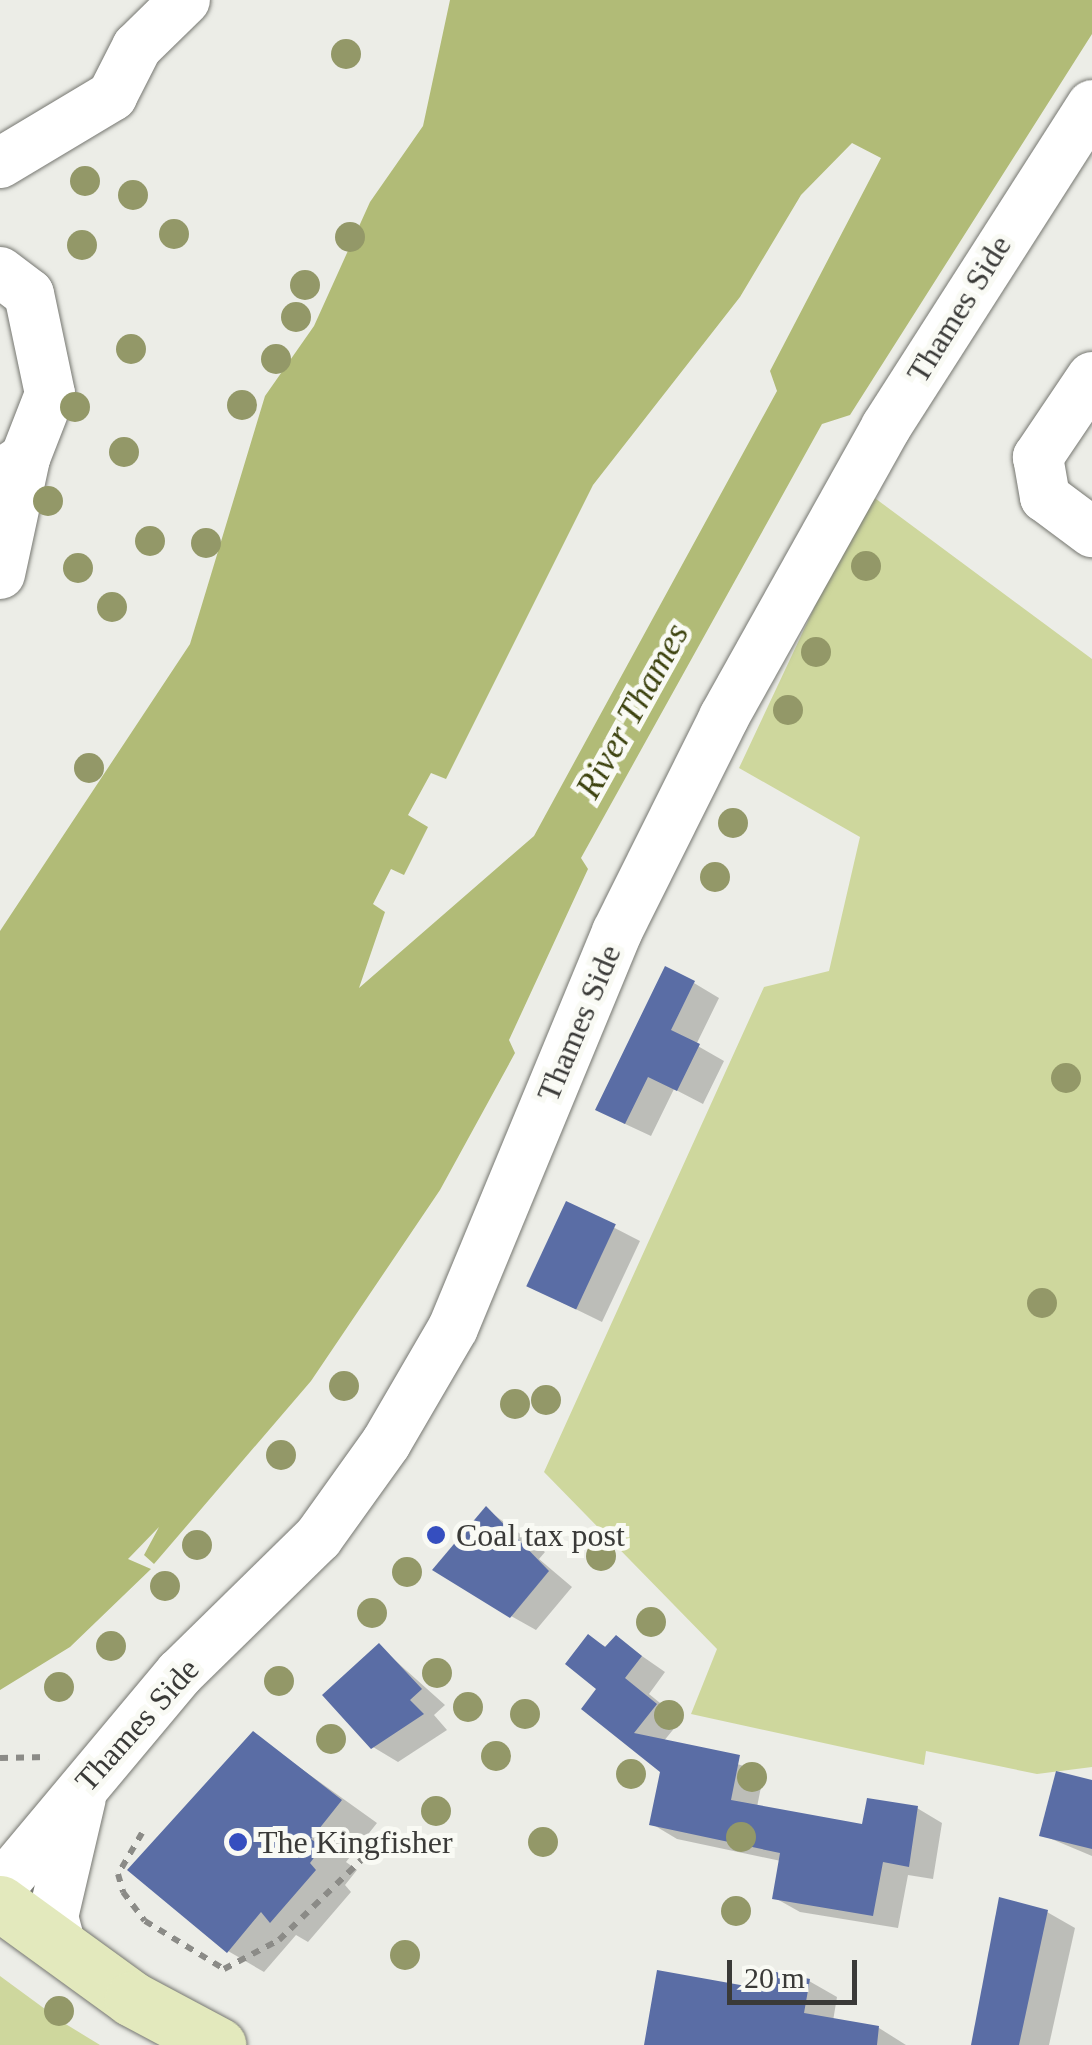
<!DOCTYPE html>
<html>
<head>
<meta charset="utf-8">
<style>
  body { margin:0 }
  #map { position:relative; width:1092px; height:2045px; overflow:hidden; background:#ecede7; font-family:"Times New Roman",serif }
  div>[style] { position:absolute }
  .green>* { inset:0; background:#ced79d }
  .water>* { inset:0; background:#b1bb77 }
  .shadow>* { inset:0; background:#0003 }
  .building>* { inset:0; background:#5a6da5; transform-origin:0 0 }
  .path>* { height:6px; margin-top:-3px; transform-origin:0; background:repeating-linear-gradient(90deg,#8b8b87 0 8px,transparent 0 16px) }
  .roads { filter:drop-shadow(0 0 2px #767771) drop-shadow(0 0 2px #767771) }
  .minor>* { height:50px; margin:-25px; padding:0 25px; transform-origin:25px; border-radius:25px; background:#fff }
  .major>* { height:55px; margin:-27.5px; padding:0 27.5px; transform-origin:27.5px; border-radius:27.5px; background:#e3e9bd }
  .trees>* { width:30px; height:30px; margin:-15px; border-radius:50%; background:#939868 }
  .dots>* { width:28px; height:28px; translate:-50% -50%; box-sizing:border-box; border:5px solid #f9faf4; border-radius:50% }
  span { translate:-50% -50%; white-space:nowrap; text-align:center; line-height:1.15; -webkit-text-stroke:10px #f9faf4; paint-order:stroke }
  .street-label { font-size:32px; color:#3a3a38 }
  .poi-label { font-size:32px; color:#3a3a38 }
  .left { translate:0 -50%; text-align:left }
  .water-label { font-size:35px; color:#3d430f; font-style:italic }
  .scale { position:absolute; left:727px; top:1960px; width:130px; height:45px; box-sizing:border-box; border:5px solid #3a3a38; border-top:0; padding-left:12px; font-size:30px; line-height:35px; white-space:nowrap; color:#3a3a38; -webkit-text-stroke:8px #f9faf4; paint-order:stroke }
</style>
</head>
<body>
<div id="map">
  <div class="green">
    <i style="clip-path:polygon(868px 493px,1092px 659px,1092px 1767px,1037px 1774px,926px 1751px,924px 1765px,691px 1714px,717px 1649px,544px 1472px,764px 987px,829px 971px,860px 837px,739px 768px)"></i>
    <i style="clip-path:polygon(0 1976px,64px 2023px,100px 2045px,0 2045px)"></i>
  </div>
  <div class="water">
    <i style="clip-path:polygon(evenodd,450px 0,1092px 0,1092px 34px,850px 415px,822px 424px,581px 858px,588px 869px,509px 1040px,515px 1053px,440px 1190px,311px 1381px,154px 1564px,144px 1555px,159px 1527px,128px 1559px,151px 1569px,70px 1647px,0 1690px,0 931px,190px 644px,265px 396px,314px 326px,370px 202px,423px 126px,450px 0,852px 143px,881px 158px,770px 371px,777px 391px,534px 836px,359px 988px,385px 912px,373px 904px,391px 869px,404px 875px,428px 827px,408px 815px,431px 773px,446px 779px,593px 485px,740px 297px,801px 195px,852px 143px)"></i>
  </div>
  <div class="shadow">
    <i style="clip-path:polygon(694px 983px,719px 998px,696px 1045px,724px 1061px,703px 1104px,674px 1089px,651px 1136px,623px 1123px)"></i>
    <i style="clip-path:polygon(568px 1204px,640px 1241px,602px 1322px,555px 1299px)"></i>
    <i style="clip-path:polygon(486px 1509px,545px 1552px,539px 1559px,572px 1587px,536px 1630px,511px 1616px)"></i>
    <i style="clip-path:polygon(588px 1637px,608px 1648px,616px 1638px,665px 1672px,649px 1694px,681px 1720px,663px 1742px,764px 1772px,757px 1807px,865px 1827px,917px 1808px,942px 1823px,933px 1879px,908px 1875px,898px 1928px,800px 1912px,775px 1898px,781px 1861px,677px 1839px,652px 1824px,663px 1771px,600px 1689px)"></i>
    <i style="clip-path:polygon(379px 1646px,445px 1705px,434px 1715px,447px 1730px,398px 1762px,373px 1747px)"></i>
    <i style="clip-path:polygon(254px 1735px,377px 1823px,346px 1862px,357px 1870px,345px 1885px,351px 1892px,308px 1942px,296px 1935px,264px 1972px,228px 1951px)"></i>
    <i style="clip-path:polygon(1092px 1782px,1092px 1856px,1042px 1835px)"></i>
    <i style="clip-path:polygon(1047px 1912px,1075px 1928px,1049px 2045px,974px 2045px)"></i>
    <i style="clip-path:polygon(809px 1981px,837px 1997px,833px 2021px,879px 2028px,906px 2045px,647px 2045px)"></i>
  </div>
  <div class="building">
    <i style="clip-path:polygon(665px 966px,695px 981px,671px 1030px,700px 1044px,677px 1091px,648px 1077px,625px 1124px,595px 1110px)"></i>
    <i style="left:566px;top:1201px;width:55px;height:94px;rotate:25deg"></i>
    <i style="clip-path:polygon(486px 1506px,549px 1571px,510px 1618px,432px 1570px)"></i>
    <i style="clip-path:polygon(588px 1634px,605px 1647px,616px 1635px,642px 1656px,625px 1678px,657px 1704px,634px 1733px,740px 1755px,731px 1800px,862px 1824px,867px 1798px,918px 1806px,909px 1867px,883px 1862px,873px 1916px,772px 1899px,780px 1853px,649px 1825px,660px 1772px,581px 1709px,596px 1689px,565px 1664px)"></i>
    <i style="clip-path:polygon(379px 1643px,422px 1689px,410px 1700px,424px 1714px,371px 1749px,322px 1695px)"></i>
    <i style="clip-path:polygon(253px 1731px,342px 1800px,311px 1839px,322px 1847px,310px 1863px,316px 1870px,270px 1923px,261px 1912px,227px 1953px,127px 1870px)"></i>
    <i style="clip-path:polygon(1056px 1771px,1092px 1780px,1092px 1849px,1039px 1836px)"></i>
    <i style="clip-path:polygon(999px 1897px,1048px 1910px,1019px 2045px,971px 2045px)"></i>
    <i style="clip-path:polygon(657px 1970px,768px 1990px,771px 1971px,810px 1979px,804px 2013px,879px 2026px,877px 2045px,644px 2045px)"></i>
  </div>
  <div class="path">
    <i style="left:0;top:1758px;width:48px;rotate:-1.2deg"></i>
    <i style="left:142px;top:1833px;width:48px;rotate:120.3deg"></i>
    <i style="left:118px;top:1874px;width:19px;rotate:74deg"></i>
    <i style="left:123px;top:1892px;width:36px;rotate:53deg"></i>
    <i style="left:145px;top:1921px;width:92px;rotate:31.3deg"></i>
    <i style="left:224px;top:1969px;width:62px;rotate:-27.8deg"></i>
    <i style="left:279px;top:1940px;width:151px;rotate:-44.2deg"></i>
  </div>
  <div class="roads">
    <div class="minor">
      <i style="left:0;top:163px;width:131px;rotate:-30.9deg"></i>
      <i style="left:112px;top:96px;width:55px;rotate:-63deg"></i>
      <i style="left:137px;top:47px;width:67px;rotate:-44.4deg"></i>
      <i style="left:0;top:272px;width:36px;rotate:37deg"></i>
      <i style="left:29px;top:294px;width:102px;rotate:78.1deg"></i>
      <i style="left:50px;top:394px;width:69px;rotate:111.3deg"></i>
      <i style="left:25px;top:458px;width:30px;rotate:146deg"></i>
      <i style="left:1092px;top:377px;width:97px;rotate:124deg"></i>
      <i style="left:1038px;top:457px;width:41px;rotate:80.1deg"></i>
      <i style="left:1045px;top:497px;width:59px;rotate:36.7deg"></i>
      <i style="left:0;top:574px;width:119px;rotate:-77.8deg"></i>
      <i style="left:0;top:1888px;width:280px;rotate:-50.1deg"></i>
      <i style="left:180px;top:1673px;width:193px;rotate:-44.4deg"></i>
      <i style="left:318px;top:1538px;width:117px;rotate:-54.4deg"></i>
      <i style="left:386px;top:1443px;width:133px;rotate:-59.8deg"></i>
      <i style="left:453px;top:1328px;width:429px;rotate:-67.5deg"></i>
      <i style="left:617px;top:932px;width:240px;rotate:-63.5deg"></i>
      <i style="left:724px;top:717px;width:332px;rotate:-60.8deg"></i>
      <i style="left:886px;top:427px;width:382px;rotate:-57.4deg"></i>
      <i style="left:62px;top:1950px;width:34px;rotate:-105deg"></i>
      <i style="left:53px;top:1917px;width:122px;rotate:-76.8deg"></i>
    </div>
    <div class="major">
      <i style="left:0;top:1903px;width:163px;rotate:36deg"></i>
      <i style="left:132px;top:1999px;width:98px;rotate:28.1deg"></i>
    </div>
  </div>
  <div class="trees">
    <i style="left:346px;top:54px"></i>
    <i style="left:85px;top:181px"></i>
    <i style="left:133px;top:195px"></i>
    <i style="left:174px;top:234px"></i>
    <i style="left:350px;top:237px"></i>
    <i style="left:82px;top:245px"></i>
    <i style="left:305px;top:285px"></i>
    <i style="left:296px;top:317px"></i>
    <i style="left:131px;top:349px"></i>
    <i style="left:276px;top:359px"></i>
    <i style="left:242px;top:405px"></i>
    <i style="left:75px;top:407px"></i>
    <i style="left:124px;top:452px"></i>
    <i style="left:48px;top:501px"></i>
    <i style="left:150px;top:541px"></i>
    <i style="left:206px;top:543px"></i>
    <i style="left:866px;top:566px"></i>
    <i style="left:78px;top:568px"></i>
    <i style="left:112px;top:607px"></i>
    <i style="left:816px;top:652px"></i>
    <i style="left:788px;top:710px"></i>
    <i style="left:89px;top:768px"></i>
    <i style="left:733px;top:823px"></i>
    <i style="left:715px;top:877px"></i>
    <i style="left:1066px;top:1078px"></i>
    <i style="left:1042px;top:1303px"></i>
    <i style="left:344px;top:1386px"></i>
    <i style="left:546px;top:1400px"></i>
    <i style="left:515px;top:1404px"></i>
    <i style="left:281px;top:1455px"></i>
    <i style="left:197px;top:1545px"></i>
    <i style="left:601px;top:1556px"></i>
    <i style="left:407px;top:1572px"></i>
    <i style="left:165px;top:1586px"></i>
    <i style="left:372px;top:1613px"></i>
    <i style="left:651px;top:1622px"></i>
    <i style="left:111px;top:1646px"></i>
    <i style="left:437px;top:1673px"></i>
    <i style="left:279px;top:1681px"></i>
    <i style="left:59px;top:1687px"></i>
    <i style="left:468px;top:1707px"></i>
    <i style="left:525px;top:1714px"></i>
    <i style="left:669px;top:1715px"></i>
    <i style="left:331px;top:1739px"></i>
    <i style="left:496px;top:1756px"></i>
    <i style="left:631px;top:1774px"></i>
    <i style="left:752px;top:1777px"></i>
    <i style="left:436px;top:1811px"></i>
    <i style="left:741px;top:1837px"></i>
    <i style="left:543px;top:1842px"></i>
    <i style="left:736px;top:1911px"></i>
    <i style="left:405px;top:1955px"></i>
    <i style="left:59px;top:2011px"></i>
  </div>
  <div class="dots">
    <i style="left:436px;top:1535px;background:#354ebf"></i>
    <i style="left:238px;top:1842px;background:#354ebf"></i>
  </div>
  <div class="street-label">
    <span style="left:959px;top:309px;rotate:-58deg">Thames Side</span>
    <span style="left:579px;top:1023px;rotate:-67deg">Thames Side</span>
    <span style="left:137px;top:1725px;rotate:-48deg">Thames Side</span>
  </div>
  <div class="poi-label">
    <span class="left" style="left:456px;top:1535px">Coal tax post</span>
    <span class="left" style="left:258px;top:1842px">The Kingfisher</span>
  </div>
  <div class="water-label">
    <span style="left:633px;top:711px;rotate:-61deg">River Thames</span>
  </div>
  <div class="scale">20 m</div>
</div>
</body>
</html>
